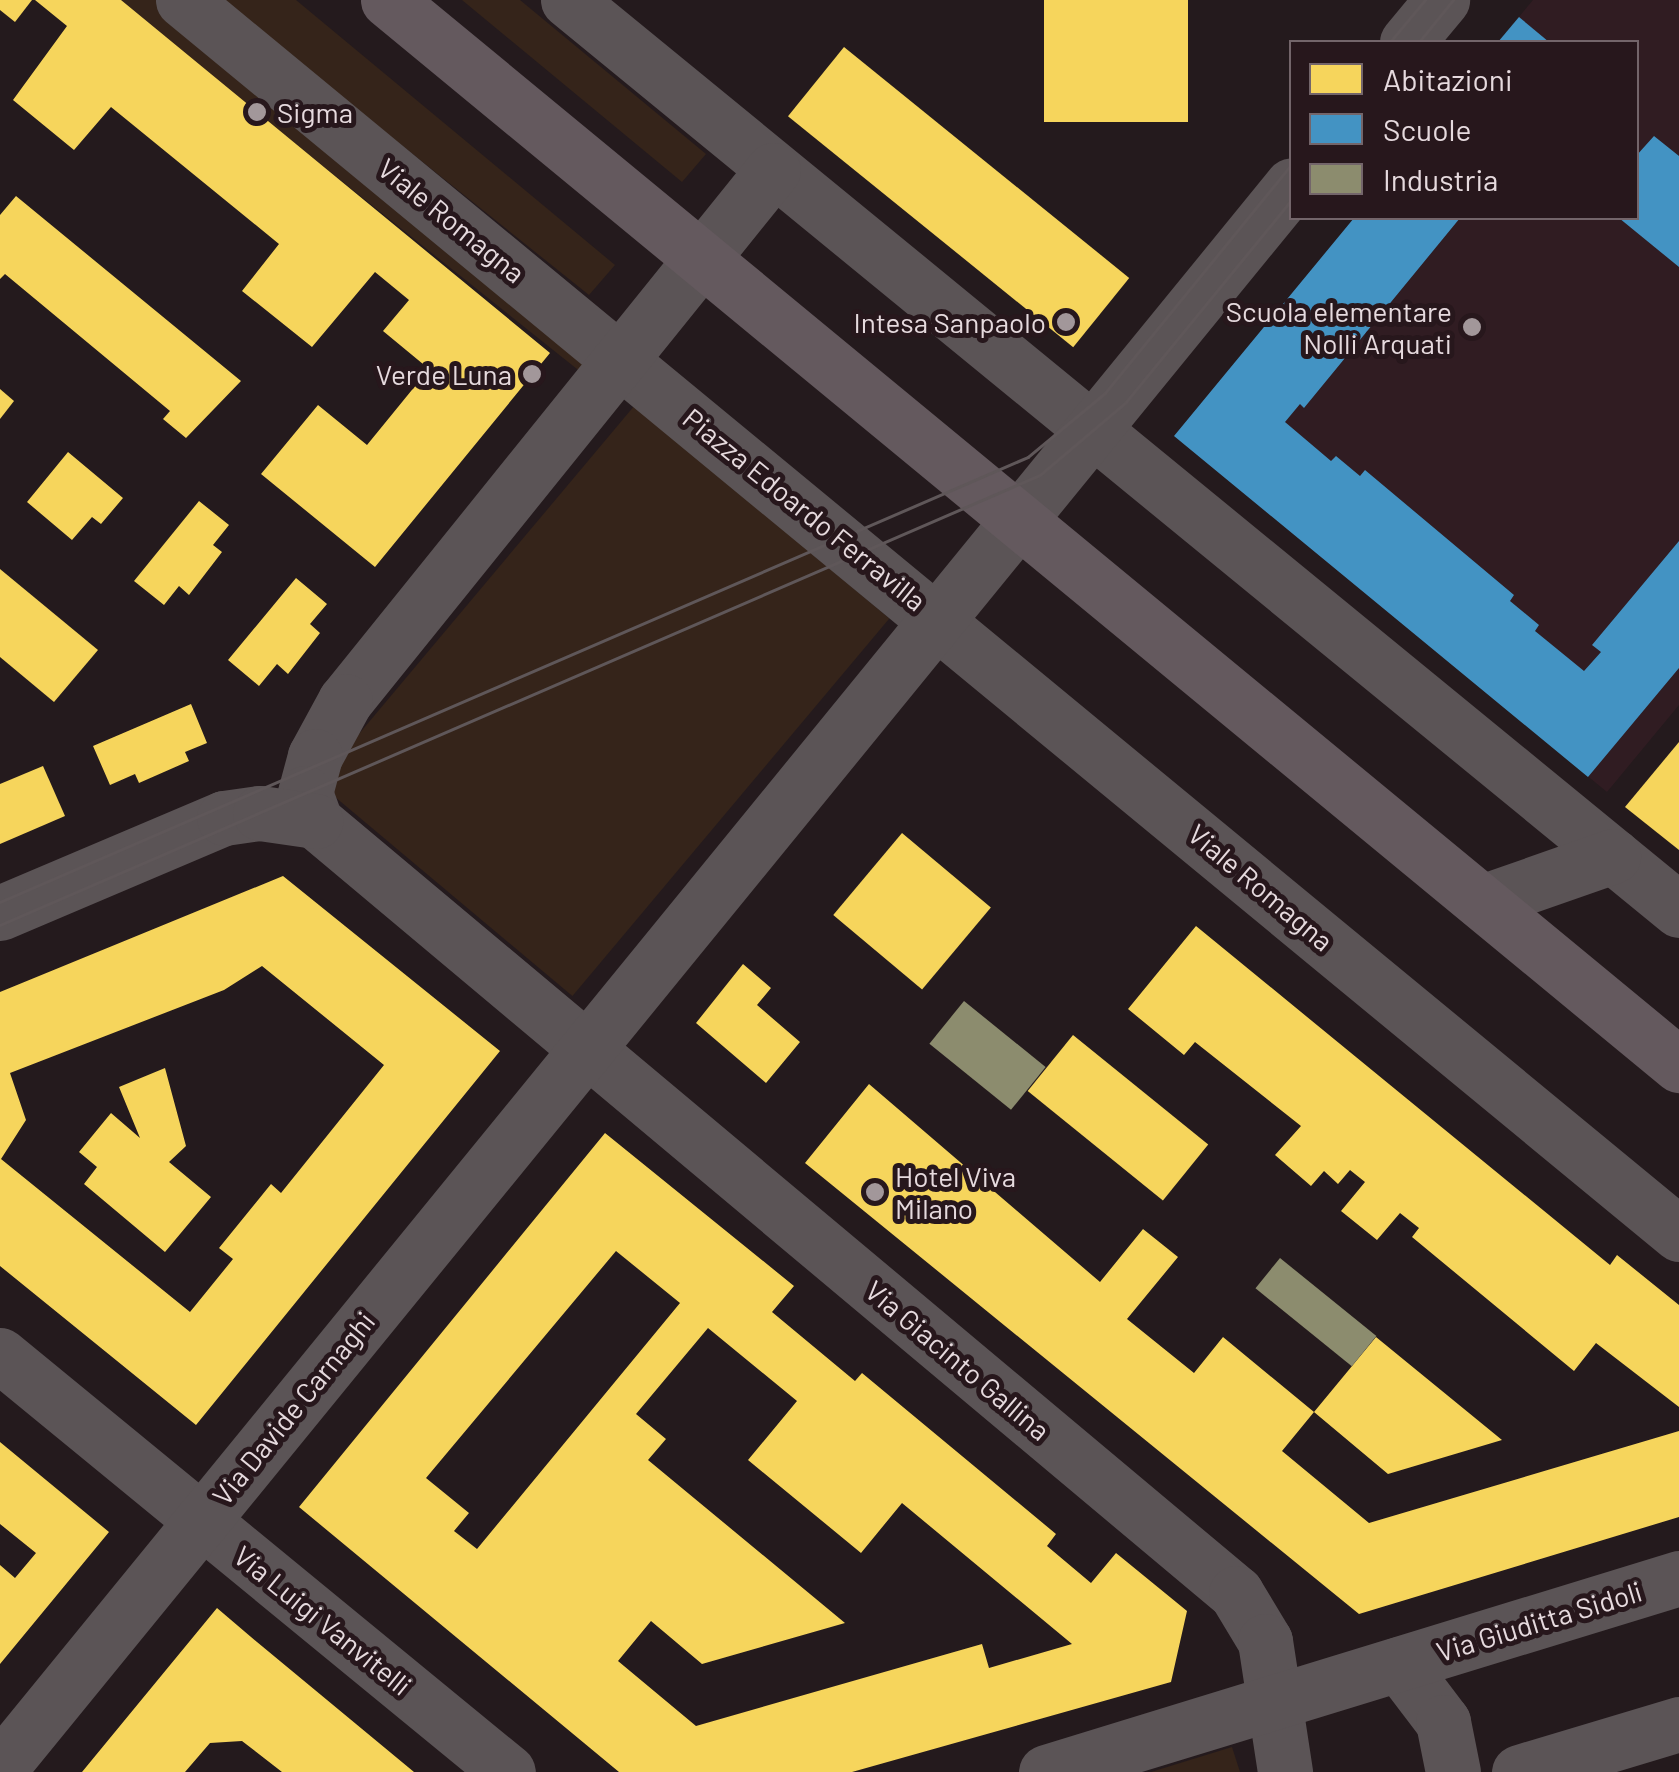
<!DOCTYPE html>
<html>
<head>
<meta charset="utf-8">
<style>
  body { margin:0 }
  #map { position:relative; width:1679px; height:1772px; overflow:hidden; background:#241a1d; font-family:Barlow,sans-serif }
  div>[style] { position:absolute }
  .built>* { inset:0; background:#301c22 }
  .green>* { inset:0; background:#35241a; transform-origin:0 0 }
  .homes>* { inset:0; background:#f6d55c; transform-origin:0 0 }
  .schools>* { inset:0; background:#4393c3 }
  .industry>* { inset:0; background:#8c8c6e; transform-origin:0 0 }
  .minor>* { height:55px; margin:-27.5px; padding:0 27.5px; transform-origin:27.5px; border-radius:27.5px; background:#5b5456 }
  .major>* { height:55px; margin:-27.5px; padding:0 27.5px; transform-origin:27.5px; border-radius:27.5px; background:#64595e }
  .tram>* { height:2.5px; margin:-1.25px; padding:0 1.25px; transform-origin:1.25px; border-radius:1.25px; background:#5f5759 }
  .dots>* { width:28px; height:28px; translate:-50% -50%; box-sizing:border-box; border:5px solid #27171c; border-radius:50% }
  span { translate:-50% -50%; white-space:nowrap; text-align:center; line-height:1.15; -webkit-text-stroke:10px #27171c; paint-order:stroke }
  .poi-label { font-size:28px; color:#e6dade }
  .left { translate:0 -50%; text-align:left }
  .right { translate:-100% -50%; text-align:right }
  .street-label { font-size:28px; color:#e6dade }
  .legend { position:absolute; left:1289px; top:40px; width:350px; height:180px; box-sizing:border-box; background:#27171c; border:2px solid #73656a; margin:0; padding:12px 18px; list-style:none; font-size:30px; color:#e6dade }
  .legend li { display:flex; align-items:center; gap:20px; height:50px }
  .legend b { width:50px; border:2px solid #73656a }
</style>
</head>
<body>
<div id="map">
  <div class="built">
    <i style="clip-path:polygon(1533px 0,1679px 0,1679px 705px,1607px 792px,1174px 436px,1354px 218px,1636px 218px,1636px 42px,1498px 42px)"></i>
  </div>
  <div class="green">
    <i style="clip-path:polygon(115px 0,194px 0,623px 355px,597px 385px)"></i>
    <i style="clip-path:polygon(220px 0,296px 0,615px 265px,589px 295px)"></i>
    <i style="clip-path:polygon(462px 0,520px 0,706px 154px,682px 182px)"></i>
    <i style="left:635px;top:405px;width:332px;height:493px;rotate:40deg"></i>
    <i style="clip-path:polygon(1232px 1747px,1240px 1772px,1151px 1772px)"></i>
  </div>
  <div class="homes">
    <i style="clip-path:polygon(0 0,32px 0,15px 22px,0 10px)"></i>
    <i style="clip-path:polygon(35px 0,121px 0,550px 353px,375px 567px,261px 474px,318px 405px,367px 445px,429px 369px,383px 331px,409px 300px,375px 272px,312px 347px,242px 291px,279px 244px,111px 107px,74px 150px,13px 100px,67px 26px)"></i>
    <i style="left:1044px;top:0;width:144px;height:122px"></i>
    <i style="left:844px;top:47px;width:367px;height:89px;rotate:39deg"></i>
    <i style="clip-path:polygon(16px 196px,241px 381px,186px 438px,163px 419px,170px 411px,5px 274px,0 279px,0 215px)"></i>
    <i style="clip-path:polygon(0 389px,14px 401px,0 419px)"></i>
    <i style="clip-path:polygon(68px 452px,123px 498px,101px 524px,92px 517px,72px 540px,27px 502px)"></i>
    <i style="clip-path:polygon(199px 501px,229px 525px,213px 545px,222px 552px,189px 595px,179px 586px,164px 605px,134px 581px)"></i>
    <i style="clip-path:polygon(0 569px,98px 650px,54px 702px,0 657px)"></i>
    <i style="clip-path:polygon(296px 578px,327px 604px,310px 624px,320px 633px,288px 674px,277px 664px,259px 686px,228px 660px)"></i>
    <i style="clip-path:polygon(191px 704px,207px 743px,185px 752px,189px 761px,139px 783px,135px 774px,110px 785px,93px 746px)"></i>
    <i style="clip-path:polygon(1679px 742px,1679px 850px,1625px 807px)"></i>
    <i style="clip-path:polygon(43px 766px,65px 816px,0 844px,0 784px)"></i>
    <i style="left:902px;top:833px;width:116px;height:107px;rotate:40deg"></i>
    <i style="clip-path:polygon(evenodd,283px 876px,500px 1051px,196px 1425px,0 1266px,0 992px,283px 876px,262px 966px,384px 1065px,281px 1193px,271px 1184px,219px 1248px,233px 1259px,190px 1312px,1px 1159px,26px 1120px,10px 1073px,224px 990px,262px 966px)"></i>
    <i style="clip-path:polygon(1196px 926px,1610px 1265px,1617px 1255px,1679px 1305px,1679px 1407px,1596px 1343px,1574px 1371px,1412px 1237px,1419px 1228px,1400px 1213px,1377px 1240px,1341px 1211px,1365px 1182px,1350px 1170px,1338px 1184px,1324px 1171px,1311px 1186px,1275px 1155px,1301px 1126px,1195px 1042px,1184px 1055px,1128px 1009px)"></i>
    <i style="clip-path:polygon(743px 964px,771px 988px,757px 1005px,800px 1042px,766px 1083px,696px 1023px)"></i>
    <i style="left:1073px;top:1035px;width:174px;height:72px;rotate:39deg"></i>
    <i style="clip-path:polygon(165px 1068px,186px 1146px,169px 1162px,211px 1197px,165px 1252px,84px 1184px,97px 1167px,79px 1152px,111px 1113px,140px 1138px,119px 1087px)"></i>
    <i style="clip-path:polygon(869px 1084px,1100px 1282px,1143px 1229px,1178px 1257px,1127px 1319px,1194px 1373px,1223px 1337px,1314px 1412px,1376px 1337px,1502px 1440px,1388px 1474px,1314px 1412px,1282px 1451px,1369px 1523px,1679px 1431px,1679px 1517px,1359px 1614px,805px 1163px)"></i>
    <i style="clip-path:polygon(evenodd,605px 1133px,794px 1286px,772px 1312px,855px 1381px,862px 1373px,1056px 1534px,1047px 1546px,1091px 1583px,1116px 1553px,1187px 1611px,1171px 1682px,852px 1772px,619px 1772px,299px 1507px,605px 1133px,616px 1251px,680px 1303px,477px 1549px,454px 1531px,469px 1513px,426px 1478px,616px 1251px,605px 1133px,708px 1328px,797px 1401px,748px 1460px,861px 1553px,902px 1503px,1072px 1644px,989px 1668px,982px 1644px,696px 1726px,618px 1661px,651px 1621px,702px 1664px,845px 1623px,648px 1460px,666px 1439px,636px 1414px,708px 1328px)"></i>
    <i style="clip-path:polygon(0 1442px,109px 1532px,0 1664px,0 1565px,15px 1578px,36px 1553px,0 1524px)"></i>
    <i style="clip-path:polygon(217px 1608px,257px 1642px,414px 1772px,282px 1772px,242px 1741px,210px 1743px,185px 1772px,82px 1772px)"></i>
  </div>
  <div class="schools">
    <i style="clip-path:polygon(1519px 17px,1549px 42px,1498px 42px)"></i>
    <i style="clip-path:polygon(1654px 136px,1679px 156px,1679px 267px,1619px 218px,1636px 218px,1636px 156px)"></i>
    <i style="clip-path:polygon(1354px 218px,1460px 218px,1304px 408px,1300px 404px,1285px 422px,1331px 461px,1336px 456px,1360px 476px,1365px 470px,1514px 595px,1510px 601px,1539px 625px,1535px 631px,1584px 671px,1601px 652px,1592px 645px,1679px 541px,1679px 668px,1588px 777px,1174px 436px)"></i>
  </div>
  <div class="industry">
    <i style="left:964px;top:1001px;width:105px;height:55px;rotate:39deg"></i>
    <i style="left:1280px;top:1258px;width:124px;height:39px;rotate:39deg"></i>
  </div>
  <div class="minor">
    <i style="left:183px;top:0;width:1939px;rotate:39.52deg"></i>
    <i style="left:568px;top:0;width:1436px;rotate:39.32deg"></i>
    <i style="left:1407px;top:42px;width:55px;rotate:-50.2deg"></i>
    <i style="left:773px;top:170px;width:682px;rotate:128.87deg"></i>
    <i style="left:345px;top:701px;width:63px;rotate:118.6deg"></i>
    <i style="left:315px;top:756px;width:38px;rotate:105deg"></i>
    <i style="left:305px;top:793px;width:30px;rotate:70deg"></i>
    <i style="left:315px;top:821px;width:1202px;rotate:39.97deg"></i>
    <i style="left:1236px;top:1593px;width:56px;rotate:58.9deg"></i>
    <i style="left:1265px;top:1641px;width:133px;rotate:81.3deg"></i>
    <i style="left:1482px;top:902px;width:139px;rotate:-19.3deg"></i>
    <i style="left:0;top:913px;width:243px;rotate:-23deg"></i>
    <i style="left:224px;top:818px;width:36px;rotate:-8deg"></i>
    <i style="left:260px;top:813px;width:56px;rotate:8.3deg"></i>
    <i style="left:0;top:1355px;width:657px;rotate:39.38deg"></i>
    <i style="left:1399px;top:1664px;width:73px;rotate:52.8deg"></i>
    <i style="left:1443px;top:1722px;width:51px;rotate:78.7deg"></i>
    <i style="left:0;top:1768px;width:2043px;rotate:-50.78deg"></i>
    <i style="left:1046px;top:1772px;width:662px;rotate:-17.04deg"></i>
    <i style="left:1519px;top:1772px;width:167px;rotate:-16.7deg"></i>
  </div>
  <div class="major">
    <i style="left:388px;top:0;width:1674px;rotate:39.52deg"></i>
  </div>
  <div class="tram">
    <i style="left:1390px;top:42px;width:55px;rotate:-50.2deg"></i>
    <i style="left:1419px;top:42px;width:54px;rotate:-51deg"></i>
    <i style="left:0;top:902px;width:1120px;rotate:-23.41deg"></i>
    <i style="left:1028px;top:457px;width:100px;rotate:-39.7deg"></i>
    <i style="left:1105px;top:393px;width:296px;rotate:-50.8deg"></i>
    <i style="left:0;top:925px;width:1133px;rotate:-23.4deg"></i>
    <i style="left:1040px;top:475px;width:113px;rotate:-40.3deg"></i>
    <i style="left:1126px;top:402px;width:262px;rotate:-50.7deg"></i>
  </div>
  <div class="dots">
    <i style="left:257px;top:112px;background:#a2979a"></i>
    <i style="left:1066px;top:322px;background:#a2979a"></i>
    <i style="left:1472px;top:327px;background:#a2979a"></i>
    <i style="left:532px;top:374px;background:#a2979a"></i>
    <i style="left:875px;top:1192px;background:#a2979a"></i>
  </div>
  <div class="poi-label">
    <span class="left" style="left:277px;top:112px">Sigma</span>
    <span class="right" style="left:1452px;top:327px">Scuola elementare<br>Nolli Arquati</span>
    <span class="right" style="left:1046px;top:322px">Intesa Sanpaolo</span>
    <span class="right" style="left:512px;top:374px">Verde Luna</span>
    <span class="left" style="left:895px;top:1192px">Hotel Viva<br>Milano</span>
  </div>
  <div class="street-label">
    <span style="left:452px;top:220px;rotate:39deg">Viale Romagna</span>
    <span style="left:805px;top:509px;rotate:39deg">Piazza Edoardo Ferravilla</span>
    <span style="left:1261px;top:887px;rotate:40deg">Viale Romagna</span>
    <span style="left:958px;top:1360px;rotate:40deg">Via Giacinto Gallina</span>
    <span style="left:293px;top:1408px;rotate:-51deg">Via Davide Carnaghi</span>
    <span style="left:323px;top:1620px;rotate:39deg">Via Luigi Vanvitelli</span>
    <span style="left:1539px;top:1621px;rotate:-17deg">Via Giuditta Sidoli</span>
  </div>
  <ul class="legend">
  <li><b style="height:28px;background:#f6d55c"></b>Abitazioni</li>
  <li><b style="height:28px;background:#4393c3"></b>Scuole</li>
  <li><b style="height:28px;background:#8c8c6e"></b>Industria</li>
  </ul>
</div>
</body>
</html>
